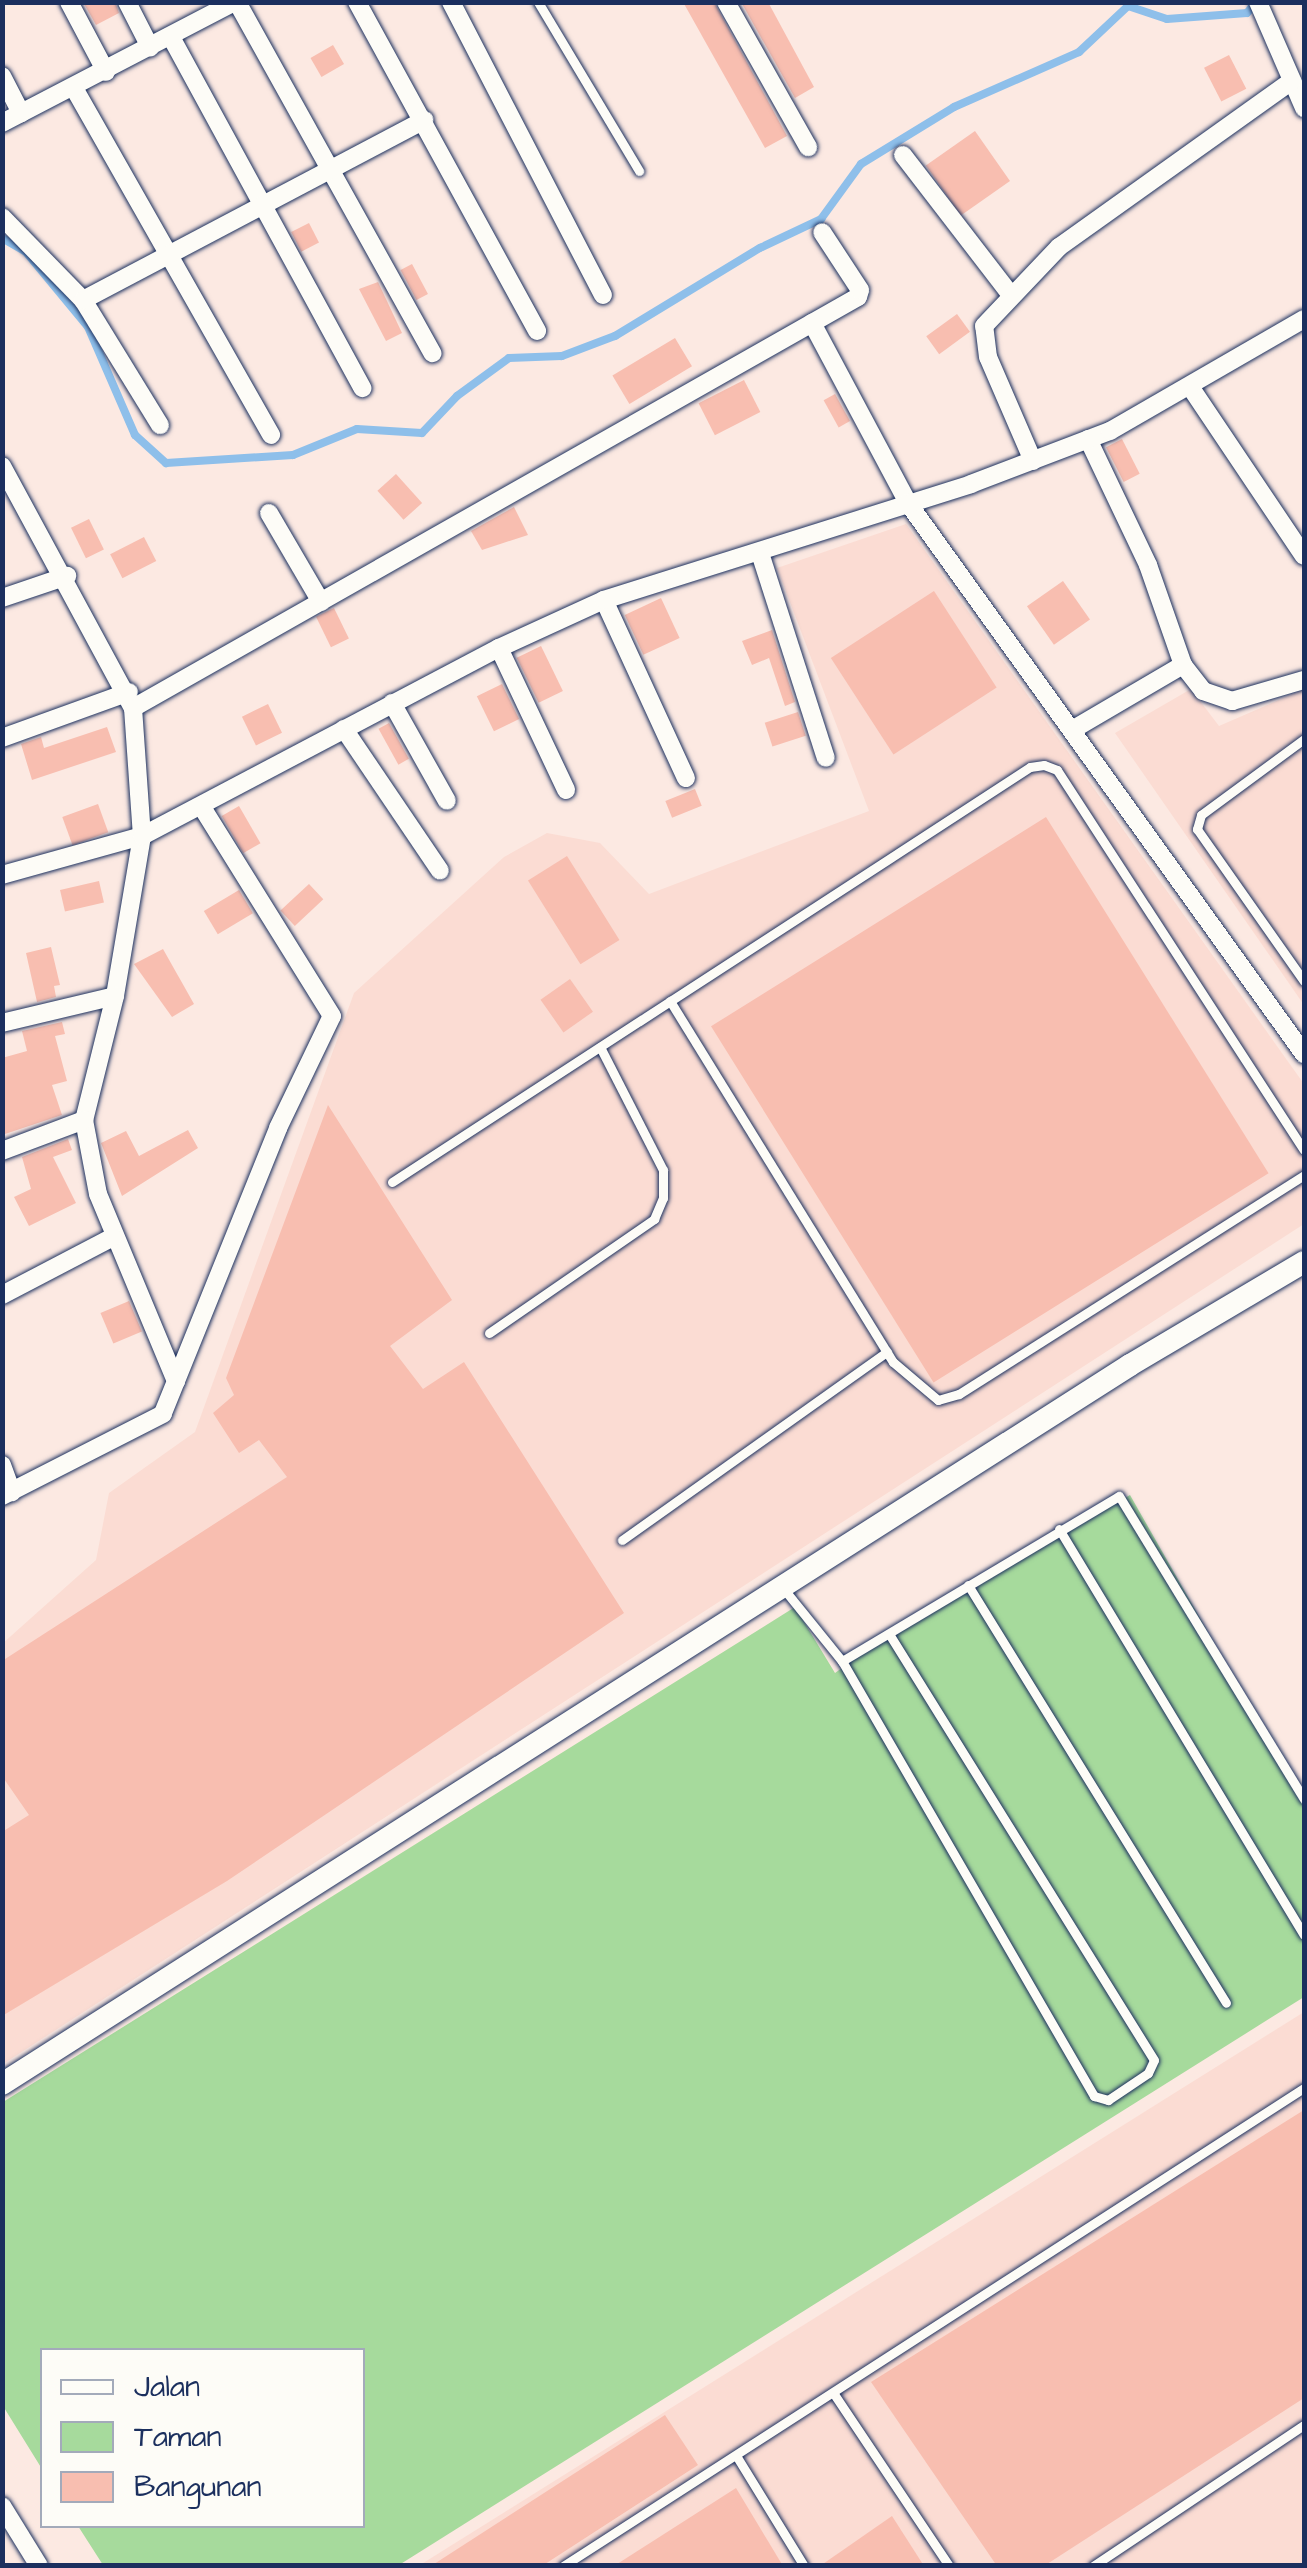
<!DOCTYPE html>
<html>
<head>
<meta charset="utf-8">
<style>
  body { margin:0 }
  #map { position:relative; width:1307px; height:2568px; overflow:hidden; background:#fce9e2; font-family:"Architects Daughter",sans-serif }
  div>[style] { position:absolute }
  .built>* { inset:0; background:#fbdcd3 }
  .green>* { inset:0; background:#a6da9c }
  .stream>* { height:8px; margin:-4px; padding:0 4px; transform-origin:4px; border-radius:4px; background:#8ebfea }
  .building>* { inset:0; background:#f8beb0; transform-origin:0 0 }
  .roads { filter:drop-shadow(0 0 2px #1b2f5e) drop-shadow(0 0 2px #1b2f5e) }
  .service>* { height:9px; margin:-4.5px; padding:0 4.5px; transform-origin:4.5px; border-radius:4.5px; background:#fdfcf7 }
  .minor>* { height:18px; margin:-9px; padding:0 9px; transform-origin:9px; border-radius:9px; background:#fdfcf7 }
  .tertiary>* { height:22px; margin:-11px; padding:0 11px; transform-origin:11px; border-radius:11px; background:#fdfcf7 }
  span { translate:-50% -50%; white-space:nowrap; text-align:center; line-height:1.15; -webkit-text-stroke:8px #fdfcf7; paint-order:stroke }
  .frame { position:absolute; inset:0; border:5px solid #1b2f5e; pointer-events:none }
  .legend { position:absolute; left:40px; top:2348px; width:325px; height:180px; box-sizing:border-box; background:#fdfcf7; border:2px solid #a3aaba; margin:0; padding:12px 18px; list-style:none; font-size:30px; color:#1b2f5e }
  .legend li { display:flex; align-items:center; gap:20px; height:50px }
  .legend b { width:50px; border:2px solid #a3aaba }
</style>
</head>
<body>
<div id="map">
  <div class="built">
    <i style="clip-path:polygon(906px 524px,1304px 1084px,1304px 1224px,3px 2064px,2px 1644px,96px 1560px,109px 1493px,195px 1432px,354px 993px,504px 857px,547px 833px,600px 843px,649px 894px,869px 811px,777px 568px)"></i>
    <i style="clip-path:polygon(1191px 689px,1219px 726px,1304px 689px,1304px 1005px,1115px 733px)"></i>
    <i style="clip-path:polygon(1304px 2012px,1304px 2565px,420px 2565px)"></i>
  </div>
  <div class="green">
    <i style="clip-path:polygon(1130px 1495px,1304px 1801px,1304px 1997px,399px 2565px,103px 2565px,78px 2526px,362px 2526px,362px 2350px,42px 2350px,42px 2469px,3px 2406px,3px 2102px,795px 1607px,835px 1673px,889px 1634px)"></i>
  </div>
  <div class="stream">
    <i style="left:2px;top:238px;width:28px;rotate:30deg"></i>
    <i style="left:26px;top:252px;width:97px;rotate:50.4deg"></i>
    <i style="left:88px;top:327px;width:118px;rotate:66.5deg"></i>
    <i style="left:135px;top:435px;width:42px;rotate:42.1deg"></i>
    <i style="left:166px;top:463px;width:127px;rotate:-3.6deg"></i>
    <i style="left:293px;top:455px;width:69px;rotate:-22.1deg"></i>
    <i style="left:357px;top:429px;width:65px;rotate:3.5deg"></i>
    <i style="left:422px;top:433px;width:51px;rotate:-46.6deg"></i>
    <i style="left:457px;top:396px;width:64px;rotate:-36.2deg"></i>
    <i style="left:509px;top:358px;width:53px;rotate:-2.2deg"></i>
    <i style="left:562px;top:356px;width:57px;rotate:-20.7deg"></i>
    <i style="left:615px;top:336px;width:170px;rotate:-31.3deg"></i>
    <i style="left:760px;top:248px;width:68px;rotate:-25.4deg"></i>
    <i style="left:821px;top:219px;width:68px;rotate:-54deg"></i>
    <i style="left:861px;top:164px;width:109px;rotate:-31.5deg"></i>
    <i style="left:954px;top:107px;width:137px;rotate:-23.7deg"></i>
    <i style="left:1079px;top:52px;width:67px;rotate:-43.2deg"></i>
    <i style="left:1128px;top:6px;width:41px;rotate:18.4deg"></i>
    <i style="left:1167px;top:19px;width:80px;rotate:-4.3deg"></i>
    <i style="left:1247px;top:13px;width:14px;rotate:-51deg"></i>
  </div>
  <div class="building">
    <i style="clip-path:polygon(83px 2px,115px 2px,119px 13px,96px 25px)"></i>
    <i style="clip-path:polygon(683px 2px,714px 2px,787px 136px,765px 148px)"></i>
    <i style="clip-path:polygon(741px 2px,768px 2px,814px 87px,795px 98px)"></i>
    <i style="left:333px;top:45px;width:22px;height:26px;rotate:60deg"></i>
    <i style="left:1229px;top:55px;width:38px;height:28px;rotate:63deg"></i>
    <i style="left:975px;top:131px;width:61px;height:60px;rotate:55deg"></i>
    <i style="left:309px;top:223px;width:22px;height:20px;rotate:63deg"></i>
    <i style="left:412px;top:264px;width:34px;height:13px;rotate:62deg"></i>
    <i style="clip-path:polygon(378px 282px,402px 333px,386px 341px,359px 289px)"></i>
    <i style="left:957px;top:314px;width:22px;height:38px;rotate:54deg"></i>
    <i style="left:675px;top:338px;width:33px;height:73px;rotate:59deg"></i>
    <i style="left:744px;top:380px;width:36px;height:51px;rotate:63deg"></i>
    <i style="left:835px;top:394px;width:31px;height:13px;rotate:61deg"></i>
    <i style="left:1122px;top:439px;width:39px;height:18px;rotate:63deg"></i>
    <i style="left:396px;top:474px;width:39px;height:25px;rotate:48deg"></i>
    <i style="clip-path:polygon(514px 507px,528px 535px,482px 550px,471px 531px)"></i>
    <i style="left:89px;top:519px;width:34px;height:20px;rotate:64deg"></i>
    <i style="left:144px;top:537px;width:27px;height:38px;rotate:63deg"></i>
    <i style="left:1063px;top:581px;width:47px;height:44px;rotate:55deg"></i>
    <i style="left:934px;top:591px;width:115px;height:123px;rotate:57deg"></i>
    <i style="left:661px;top:598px;width:44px;height:40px;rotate:65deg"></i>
    <i style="left:334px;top:608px;width:34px;height:20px;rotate:64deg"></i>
    <i style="clip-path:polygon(772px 630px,795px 702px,785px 706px,769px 658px,752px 665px,742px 641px)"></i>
    <i style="left:541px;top:646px;width:50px;height:27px;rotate:64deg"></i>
    <i style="left:502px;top:684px;width:39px;height:28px;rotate:64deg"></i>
    <i style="left:268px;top:704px;width:32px;height:29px;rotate:64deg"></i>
    <i style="left:798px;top:712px;width:25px;height:35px;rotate:72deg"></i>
    <i style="left:389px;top:723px;width:41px;height:12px;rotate:61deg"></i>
    <i style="clip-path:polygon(107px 727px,116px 752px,32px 780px,21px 744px,41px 737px,44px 748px)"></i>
    <i style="left:695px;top:789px;width:18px;height:32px;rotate:68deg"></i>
    <i style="left:98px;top:804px;width:30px;height:38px;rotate:70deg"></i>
    <i style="left:239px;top:806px;width:43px;height:20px;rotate:60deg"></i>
    <i style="left:1046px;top:817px;width:420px;height:395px;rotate:58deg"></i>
    <i style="left:567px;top:856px;width:99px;height:46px;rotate:58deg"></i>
    <i style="left:99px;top:881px;width:22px;height:40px;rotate:77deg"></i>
    <i style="left:309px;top:884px;width:21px;height:39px;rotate:47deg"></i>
    <i style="left:239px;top:890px;width:27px;height:41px;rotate:59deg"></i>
    <i style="clip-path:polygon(51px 947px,60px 985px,54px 986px,56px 997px,37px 1002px,26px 953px)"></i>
    <i style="clip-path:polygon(163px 949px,194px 1004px,172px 1017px,134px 964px)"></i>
    <i style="left:570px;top:979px;width:40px;height:36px;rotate:55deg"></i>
    <i style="clip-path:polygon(62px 1022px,65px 1034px,55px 1036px,67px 1081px,52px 1085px,62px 1115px,2px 1135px,2px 1058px,27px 1051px,22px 1031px)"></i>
    <i style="clip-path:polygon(328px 1105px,452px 1300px,390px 1346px,423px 1389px,464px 1362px,624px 1613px,227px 1881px,2px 2016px,2px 1832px,29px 1815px,2px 1776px,2px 1661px,287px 1477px,259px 1440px,239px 1453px,213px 1413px,234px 1395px,226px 1378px)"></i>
    <i style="clip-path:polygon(188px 1130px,198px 1148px,122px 1196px,101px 1143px,126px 1131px,139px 1156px)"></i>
    <i style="clip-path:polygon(68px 1139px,72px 1150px,53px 1157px,76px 1203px,29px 1226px,14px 1197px,31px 1189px,22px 1157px)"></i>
    <i style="left:129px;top:1301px;width:33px;height:31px;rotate:67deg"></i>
    <i style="clip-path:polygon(1304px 2110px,1304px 2398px,1044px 2566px,997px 2566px,871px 2382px)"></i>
    <i style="clip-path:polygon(665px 2415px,698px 2465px,542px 2566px,431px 2566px)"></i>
    <i style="clip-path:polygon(736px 2488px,783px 2566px,614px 2566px)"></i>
    <i style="clip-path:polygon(892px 2516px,924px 2566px,820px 2566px)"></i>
  </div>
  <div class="roads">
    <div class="service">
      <i style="left:538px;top:2px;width:197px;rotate:59.1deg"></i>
      <i style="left:1304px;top:739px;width:128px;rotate:143.6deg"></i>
      <i style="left:1201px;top:815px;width:15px;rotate:106deg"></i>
      <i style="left:1197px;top:829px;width:186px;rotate:54.9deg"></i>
      <i style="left:670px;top:1001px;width:424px;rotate:58.3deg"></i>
      <i style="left:893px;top:1362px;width:59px;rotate:40.2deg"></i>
      <i style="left:938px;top:1400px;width:22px;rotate:-16deg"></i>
      <i style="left:959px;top:1394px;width:409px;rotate:-32.4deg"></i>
      <i style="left:392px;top:1182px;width:761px;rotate:-33.04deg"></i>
      <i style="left:1030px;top:767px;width:14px;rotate:-8deg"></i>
      <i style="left:1044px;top:765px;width:14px;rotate:21deg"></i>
      <i style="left:1057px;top:770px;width:453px;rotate:57deg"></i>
      <i style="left:489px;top:1333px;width:201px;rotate:-34.6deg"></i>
      <i style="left:654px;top:1219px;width:23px;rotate:-67deg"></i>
      <i style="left:663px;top:1198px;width:28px;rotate:-90deg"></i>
      <i style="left:663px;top:1170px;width:138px;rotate:-117.1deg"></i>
      <i style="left:1059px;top:1529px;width:474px;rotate:58.9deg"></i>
      <i style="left:622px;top:1540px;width:325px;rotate:-35.4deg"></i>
      <i style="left:968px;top:1585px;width:491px;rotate:58.3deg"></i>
      <i style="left:783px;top:1588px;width:94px;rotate:51.1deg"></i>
      <i style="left:842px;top:1661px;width:503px;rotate:59.92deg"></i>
      <i style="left:1094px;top:2096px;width:15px;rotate:16deg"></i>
      <i style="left:1108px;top:2100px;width:48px;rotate:-34deg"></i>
      <i style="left:1148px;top:2073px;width:14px;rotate:-65deg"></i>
      <i style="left:1154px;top:2060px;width:502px;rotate:-121.88deg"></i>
      <i style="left:842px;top:1661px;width:322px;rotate:-30.8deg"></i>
      <i style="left:1119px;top:1496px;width:355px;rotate:58.6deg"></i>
      <i style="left:834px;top:2394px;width:207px;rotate:56.2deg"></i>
      <i style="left:737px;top:2457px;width:128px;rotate:58.4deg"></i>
      <i style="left:563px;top:2566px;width:882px;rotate:-32.83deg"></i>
      <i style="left:1093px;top:2566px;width:254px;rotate:-33.8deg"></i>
    </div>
    <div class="minor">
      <i style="left:69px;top:2px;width:79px;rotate:62.1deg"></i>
      <i style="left:127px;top:2px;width:51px;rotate:62.9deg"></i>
      <i style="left:237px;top:2px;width:402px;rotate:60.9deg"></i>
      <i style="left:357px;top:2px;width:375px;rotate:61.3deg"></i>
      <i style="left:451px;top:2px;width:330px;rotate:62.6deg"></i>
      <i style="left:726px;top:2px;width:167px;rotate:60.5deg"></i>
      <i style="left:1258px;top:2px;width:116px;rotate:66.5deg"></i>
      <i style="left:171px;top:37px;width:400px;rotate:61.4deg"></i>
      <i style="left:2px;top:76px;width:42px;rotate:62.8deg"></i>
      <i style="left:74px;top:88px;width:399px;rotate:60.4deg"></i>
      <i style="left:2px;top:123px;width:262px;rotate:-27.5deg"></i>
      <i style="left:903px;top:155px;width:175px;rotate:52.4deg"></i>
      <i style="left:2px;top:217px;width:116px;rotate:45.7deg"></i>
      <i style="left:83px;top:300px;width:147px;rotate:58.4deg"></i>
      <i style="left:83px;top:300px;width:386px;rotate:-27.8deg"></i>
      <i style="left:812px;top:323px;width:204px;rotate:61.9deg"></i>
      <i style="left:908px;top:503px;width:679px;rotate:54.3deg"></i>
      <i style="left:1191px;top:388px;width:202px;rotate:56.1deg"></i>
      <i style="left:1088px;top:439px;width:140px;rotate:64.5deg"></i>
      <i style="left:1148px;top:565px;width:106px;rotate:70.7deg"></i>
      <i style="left:1033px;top:461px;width:113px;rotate:-113.4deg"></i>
      <i style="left:988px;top:357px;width:31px;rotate:-97deg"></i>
      <i style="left:984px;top:326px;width:109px;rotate:-46.5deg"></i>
      <i style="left:1059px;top:247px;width:286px;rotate:-35.5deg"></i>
      <i style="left:2px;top:466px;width:275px;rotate:61.6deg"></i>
      <i style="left:133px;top:708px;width:128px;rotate:86deg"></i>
      <i style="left:142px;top:836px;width:162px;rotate:99.6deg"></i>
      <i style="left:115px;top:996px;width:128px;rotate:104deg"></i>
      <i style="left:84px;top:1120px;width:75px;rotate:79.3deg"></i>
      <i style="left:98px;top:1194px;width:203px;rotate:67.4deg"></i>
      <i style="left:176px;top:1381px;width:35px;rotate:112deg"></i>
      <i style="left:163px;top:1414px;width:181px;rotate:153deg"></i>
      <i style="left:269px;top:513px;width:103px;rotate:59.7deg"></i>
      <i style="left:760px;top:553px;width:215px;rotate:72.2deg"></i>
      <i style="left:2px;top:598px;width:69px;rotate:-18.7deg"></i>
      <i style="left:604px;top:600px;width:196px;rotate:65.3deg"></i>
      <i style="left:499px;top:648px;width:157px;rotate:64.7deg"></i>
      <i style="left:392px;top:703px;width:112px;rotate:60.7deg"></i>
      <i style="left:133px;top:708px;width:833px;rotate:-29.55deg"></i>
      <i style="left:858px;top:297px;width:7px;rotate:-74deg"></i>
      <i style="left:860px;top:290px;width:69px;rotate:-123.2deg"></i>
      <i style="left:344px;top:729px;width:171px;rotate:55.9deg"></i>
      <i style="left:1072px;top:730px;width:129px;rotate:-30.4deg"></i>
      <i style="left:1183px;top:665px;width:33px;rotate:52deg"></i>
      <i style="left:1203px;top:691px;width:31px;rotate:19deg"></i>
      <i style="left:1232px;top:701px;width:75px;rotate:-16.3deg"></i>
      <i style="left:2px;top:738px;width:135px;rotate:-19.9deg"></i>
      <i style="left:2px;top:875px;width:145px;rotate:-15.6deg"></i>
      <i style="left:142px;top:836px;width:403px;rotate:-27.8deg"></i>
      <i style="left:499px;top:648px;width:115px;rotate:-24.6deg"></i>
      <i style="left:604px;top:600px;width:385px;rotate:-17.5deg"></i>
      <i style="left:971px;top:484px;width:149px;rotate:-20.9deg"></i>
      <i style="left:1110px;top:431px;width:224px;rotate:-30deg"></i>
      <i style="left:2px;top:1023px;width:116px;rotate:-13.4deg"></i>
      <i style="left:2px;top:1151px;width:88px;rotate:-20.7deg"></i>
      <i style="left:2px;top:1295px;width:125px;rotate:-27.6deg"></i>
      <i style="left:176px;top:1381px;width:273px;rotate:-68deg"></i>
      <i style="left:278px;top:1128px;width:124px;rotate:-64.3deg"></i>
      <i style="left:332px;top:1016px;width:246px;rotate:-121.9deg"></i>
      <i style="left:2px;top:1465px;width:29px;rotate:70deg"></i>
      <i style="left:2px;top:2506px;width:70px;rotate:58.3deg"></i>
    </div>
    <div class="tertiary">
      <i style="left:2px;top:2084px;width:1338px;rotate:-32.51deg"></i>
      <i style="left:1130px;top:1365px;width:202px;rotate:-30.6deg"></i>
    </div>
  </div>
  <div class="frame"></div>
  <ul class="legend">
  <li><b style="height:12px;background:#fdfcf7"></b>Jalan</li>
  <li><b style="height:28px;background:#a6da9c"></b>Taman</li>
  <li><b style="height:28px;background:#f8beb0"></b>Bangunan</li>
  </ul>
</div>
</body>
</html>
